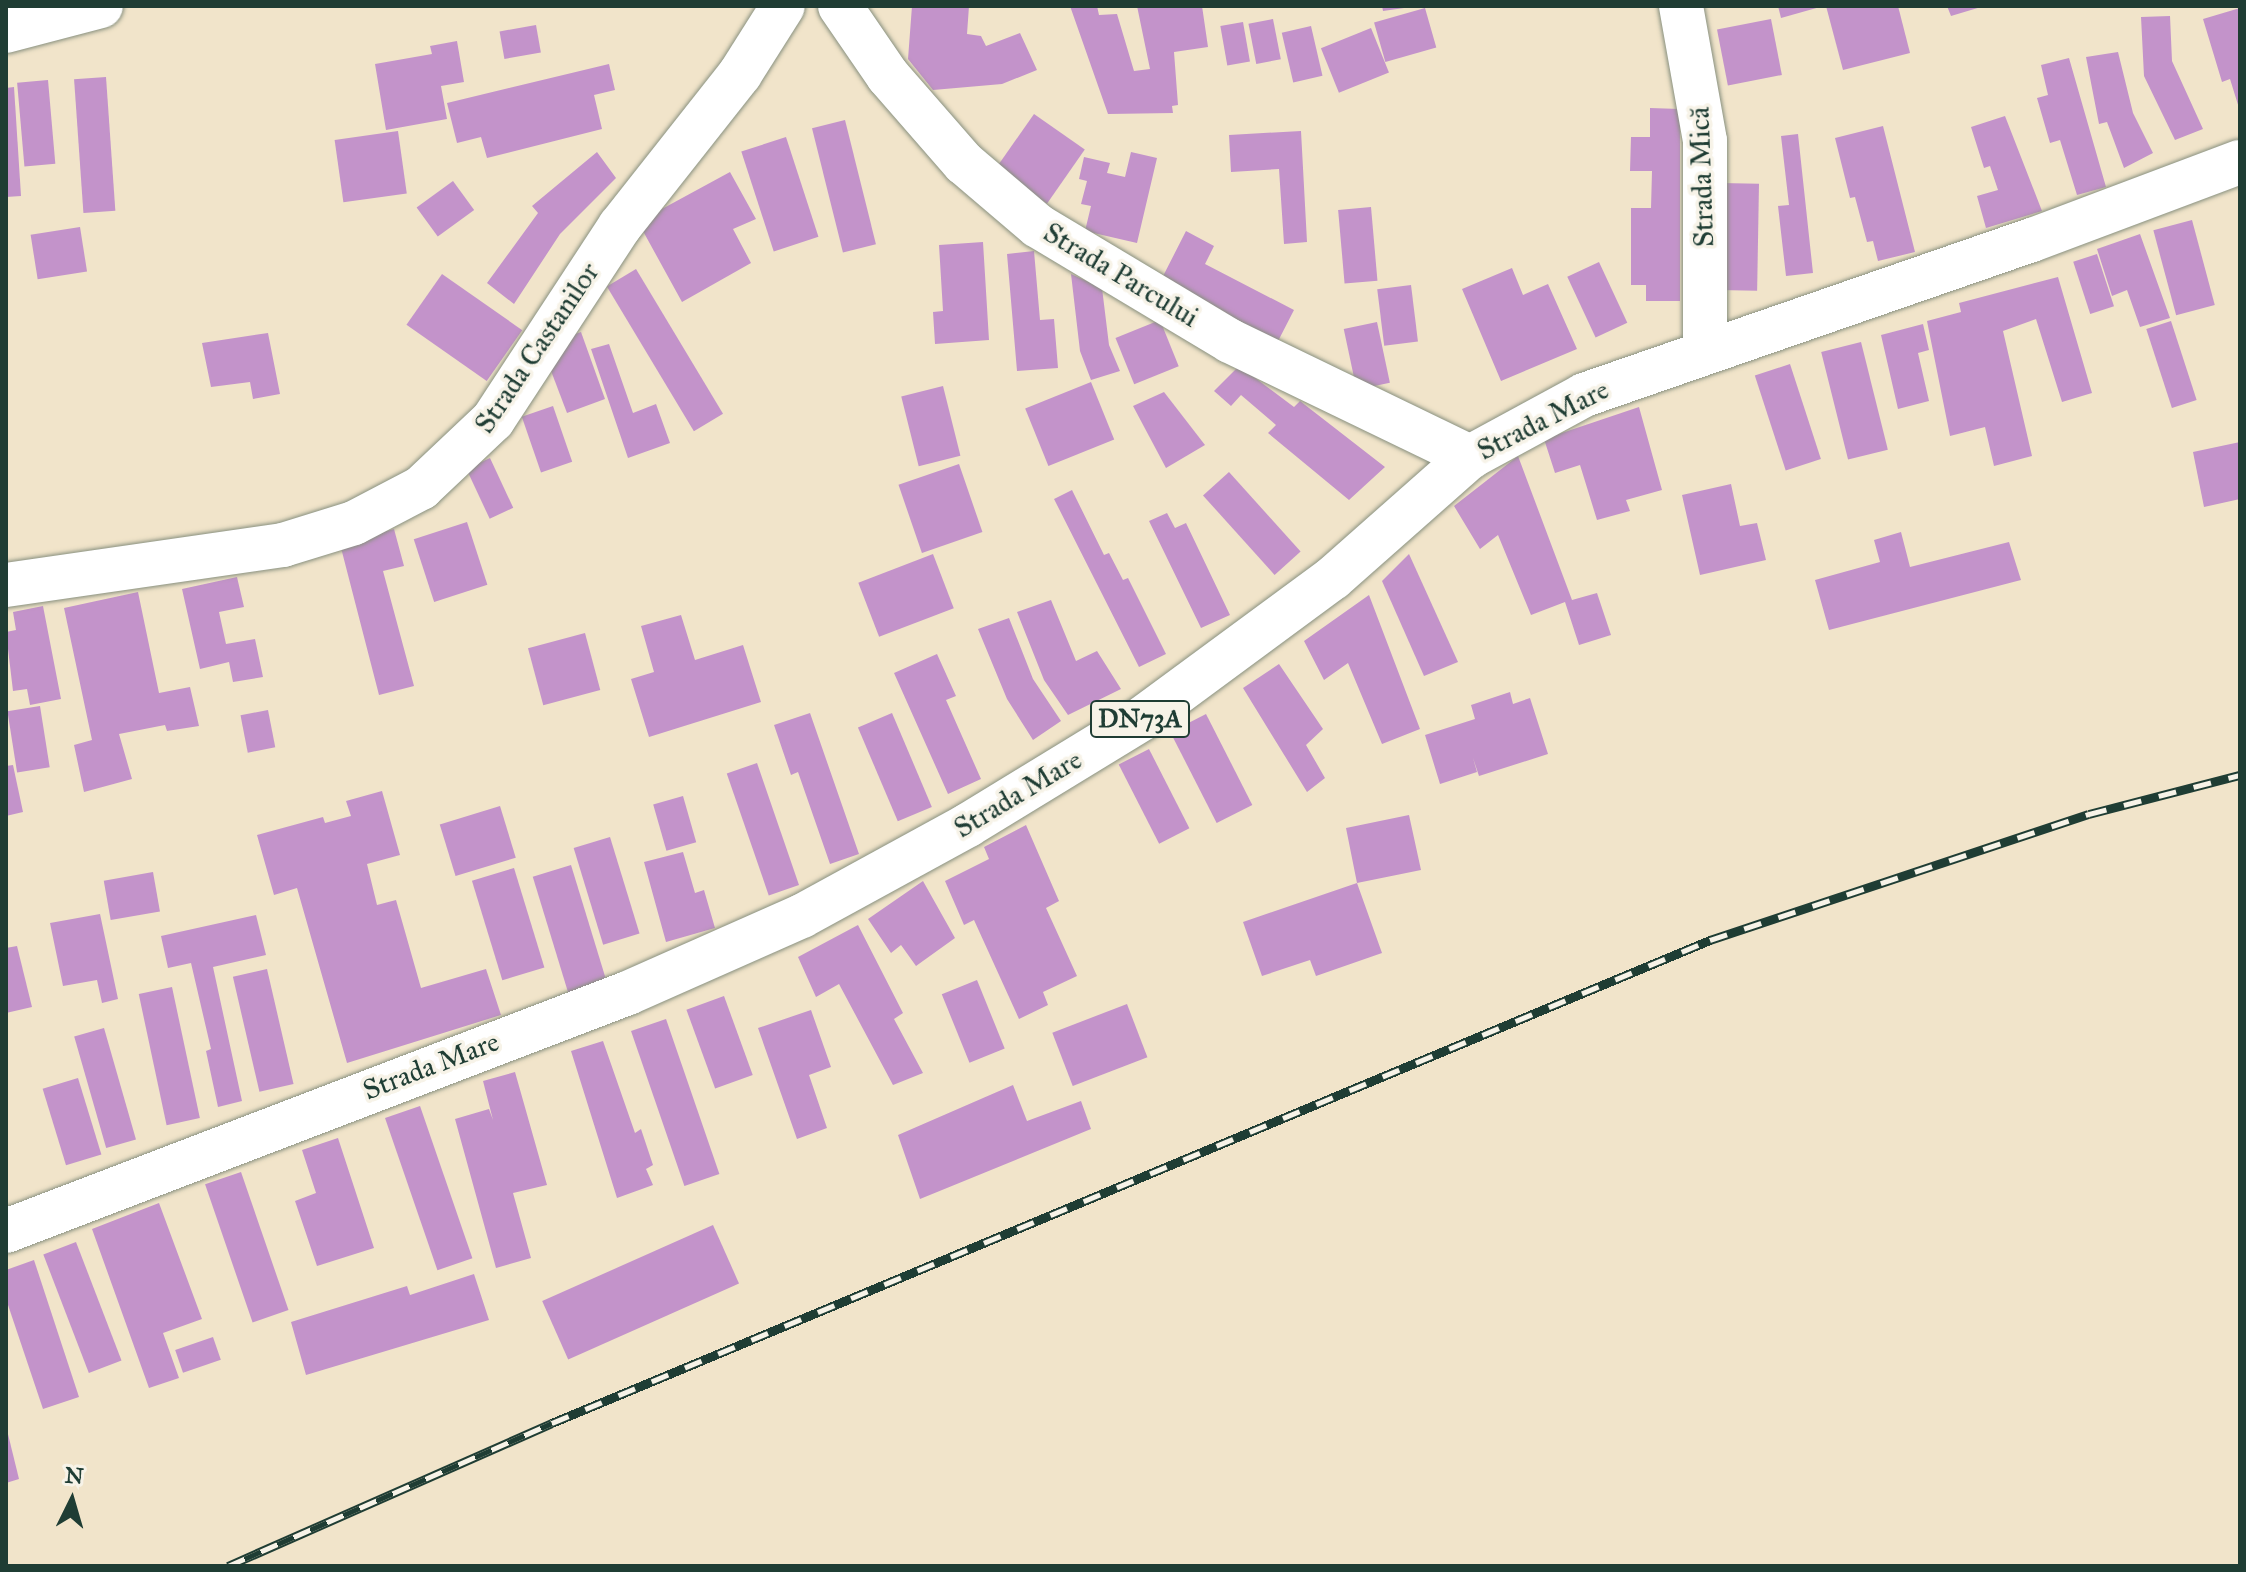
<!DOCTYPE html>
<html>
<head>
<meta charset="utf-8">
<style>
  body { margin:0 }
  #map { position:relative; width:2246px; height:1572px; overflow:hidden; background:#f1e4ca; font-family:"IM FELL Great Primer",serif }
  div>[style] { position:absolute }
  .building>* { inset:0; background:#c393ca; transform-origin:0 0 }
  .roads { filter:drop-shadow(0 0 2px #88907f) drop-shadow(0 0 2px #88907f) }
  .minor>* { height:44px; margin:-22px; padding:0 22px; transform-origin:22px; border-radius:22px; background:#fff }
  .major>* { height:44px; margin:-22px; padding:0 22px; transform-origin:22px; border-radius:22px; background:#fff }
  .rail>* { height:9px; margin-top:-4.5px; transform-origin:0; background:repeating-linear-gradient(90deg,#f7f3e8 0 18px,#1f3d34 0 36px); box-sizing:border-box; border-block:2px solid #1f3d34 }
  span { translate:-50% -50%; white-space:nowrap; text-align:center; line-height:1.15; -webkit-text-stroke:7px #f7f3e8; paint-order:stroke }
  .shield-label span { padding:2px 6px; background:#f7f3e8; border:2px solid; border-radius:6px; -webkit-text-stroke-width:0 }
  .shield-label { font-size:26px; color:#1f3d34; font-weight:700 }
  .street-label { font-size:28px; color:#1f3d34 }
  .frame { position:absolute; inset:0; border:8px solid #1f3d34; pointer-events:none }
  .north { position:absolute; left:32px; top:1460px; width:80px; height:80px; -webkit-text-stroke:6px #f7f3e8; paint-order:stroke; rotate:5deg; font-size:22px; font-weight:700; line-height:32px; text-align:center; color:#1f3d34 }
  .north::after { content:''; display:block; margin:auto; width:28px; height:36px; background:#1f3d34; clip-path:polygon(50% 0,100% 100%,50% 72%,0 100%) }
</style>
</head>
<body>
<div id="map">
  <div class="building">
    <i style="clip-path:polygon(912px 6px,969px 6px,967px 34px,981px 36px,986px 46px,1020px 33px,1037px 70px,1002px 84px,933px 90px,908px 59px)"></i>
    <i style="clip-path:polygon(1070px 6px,1097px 6px,1099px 15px,1117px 14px,1134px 71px,1150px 69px,1137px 6px,1202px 6px,1208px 47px,1174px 52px,1178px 105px,1172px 106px,1173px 113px,1108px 114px)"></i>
    <i style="clip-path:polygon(1382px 6px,1404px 6px,1404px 8px,1383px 11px)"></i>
    <i style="clip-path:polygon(1778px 6px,1820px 6px,1820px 7px,1781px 18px)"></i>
    <i style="clip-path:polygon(1826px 6px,1898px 6px,1910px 53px,1843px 70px)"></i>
    <i style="clip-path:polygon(1947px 6px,1981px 6px,1981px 7px,1951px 16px)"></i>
    <i style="left:1425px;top:8px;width:41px;height:53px;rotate:74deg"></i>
    <i style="clip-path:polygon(2240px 8px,2240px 108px,2239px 108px,2230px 79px,2222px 82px,2203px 19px)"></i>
    <i style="clip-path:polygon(2170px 16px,2172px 61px,2203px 129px,2175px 140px,2144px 76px,2141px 17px)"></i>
    <i style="left:1273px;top:19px;width:41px;height:25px;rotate:79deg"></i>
    <i style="left:1771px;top:19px;width:57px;height:55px;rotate:79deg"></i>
    <i style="left:1243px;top:22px;width:40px;height:23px;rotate:80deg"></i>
    <i style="left:536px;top:25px;width:28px;height:37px;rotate:80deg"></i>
    <i style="left:1311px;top:26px;width:51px;height:30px;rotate:77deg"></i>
    <i style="left:1371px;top:28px;width:48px;height:54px;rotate:68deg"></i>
    <i style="clip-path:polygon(457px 41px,464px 82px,441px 86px,447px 119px,386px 130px,375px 64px,432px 54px,430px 46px)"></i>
    <i style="clip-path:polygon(2118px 52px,2133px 113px,2153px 153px,2124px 168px,2107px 122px,2099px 124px,2086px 57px)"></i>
    <i style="clip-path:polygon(2069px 58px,2106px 187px,2077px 195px,2060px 140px,2050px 143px,2037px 98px,2048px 95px,2041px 65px)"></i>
    <i style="clip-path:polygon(609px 64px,615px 90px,594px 95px,602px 129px,487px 158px,481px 137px,457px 143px,447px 103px)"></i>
    <i style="left:106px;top:77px;width:134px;height:32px;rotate:86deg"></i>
    <i style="left:48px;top:80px;width:84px;height:31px;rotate:85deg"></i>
    <i style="clip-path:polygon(14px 87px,21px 196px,6px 197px,6px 88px)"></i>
    <i style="clip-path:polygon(1650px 108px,1680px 109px,1680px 301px,1646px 301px,1646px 285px,1631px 285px,1631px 208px,1651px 208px,1652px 171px,1630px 171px,1631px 137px,1650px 137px)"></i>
    <i style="left:1034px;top:114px;width:62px;height:66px;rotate:35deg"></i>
    <i style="clip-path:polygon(2005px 116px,2042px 211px,1986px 228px,1977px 196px,1998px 190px,1990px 166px,1984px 168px,1971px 127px)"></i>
    <i style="left:845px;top:120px;width:128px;height:34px;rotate:76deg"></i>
    <i style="clip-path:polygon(1883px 126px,1915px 252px,1878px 261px,1873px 241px,1867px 242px,1855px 197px,1850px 198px,1835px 138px)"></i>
    <i style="left:398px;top:131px;width:63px;height:64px;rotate:82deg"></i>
    <i style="clip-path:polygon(1301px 131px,1307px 242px,1284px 244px,1279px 169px,1231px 172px,1229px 135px)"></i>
    <i style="clip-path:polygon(1798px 134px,1813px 273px,1786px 276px,1778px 206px,1789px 205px,1781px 136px)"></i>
    <i style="left:786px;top:137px;width:105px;height:47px;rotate:72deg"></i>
    <i style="clip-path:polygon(597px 152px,616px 178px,560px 234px,514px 304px,487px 283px,538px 213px,532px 206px)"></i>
    <i style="clip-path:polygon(1131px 152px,1157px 158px,1137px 243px,1085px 231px,1091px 206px,1081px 204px,1087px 181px,1079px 179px,1084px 157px,1110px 163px,1107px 173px,1125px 177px)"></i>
    <i style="clip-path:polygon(730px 172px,756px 219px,733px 229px,751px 263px,682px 302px,638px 222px)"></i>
    <i style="left:453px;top:181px;width:36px;height:45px;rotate:54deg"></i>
    <i style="left:1720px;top:183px;width:39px;height:107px;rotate:1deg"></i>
    <i style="left:1371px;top:207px;width:74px;height:33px;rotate:85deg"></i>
    <i style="left:2192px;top:220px;width:88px;height:40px;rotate:75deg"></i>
    <i style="left:80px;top:227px;width:45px;height:50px;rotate:81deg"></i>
    <i style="clip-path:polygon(1186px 231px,1214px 246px,1205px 264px,1294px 310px,1275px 347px,1158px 286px)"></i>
    <i style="clip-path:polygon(2140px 234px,2170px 318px,2140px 327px,2127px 290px,2112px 296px,2097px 249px)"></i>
    <i style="clip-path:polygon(983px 242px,989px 340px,935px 344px,933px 312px,943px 311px,939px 245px)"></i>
    <i style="clip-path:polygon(1034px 251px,1040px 320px,1054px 319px,1058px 368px,1017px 371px,1007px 254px)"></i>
    <i style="left:2097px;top:254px;width:55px;height:25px;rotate:72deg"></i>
    <i style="left:1599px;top:262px;width:67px;height:35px;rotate:65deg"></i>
    <i style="clip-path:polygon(1512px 268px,1523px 295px,1548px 284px,1577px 349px,1501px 381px,1462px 289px)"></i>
    <i style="left:636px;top:269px;width:169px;height:34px;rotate:59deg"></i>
    <i style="left:442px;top:274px;width:98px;height:62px;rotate:35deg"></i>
    <i style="clip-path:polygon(1071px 274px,1102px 288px,1109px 345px,1120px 371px,1091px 380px,1080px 351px)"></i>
    <i style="clip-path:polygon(2058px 277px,2092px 393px,2062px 402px,2036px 319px,2003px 331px,2032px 456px,1994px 466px,1985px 427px,1950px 436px,1927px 321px,1961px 312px,1959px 303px)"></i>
    <i style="left:1411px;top:285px;width:57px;height:34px;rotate:83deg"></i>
    <i style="left:1160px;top:320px;width:50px;height:48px;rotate:68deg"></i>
    <i style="left:2171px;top:321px;width:83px;height:26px;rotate:72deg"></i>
    <i style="left:1377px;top:322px;width:62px;height:34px;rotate:78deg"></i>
    <i style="clip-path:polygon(1923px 324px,1929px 350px,1918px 353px,1929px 401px,1898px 409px,1881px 335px)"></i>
    <i style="clip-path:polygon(581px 332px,605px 399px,567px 413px,548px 363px,553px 342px)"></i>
    <i style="clip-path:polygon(268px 333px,280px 394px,253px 399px,250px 382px,211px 387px,202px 343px)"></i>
    <i style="left:1861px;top:342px;width:111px;height:41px;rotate:76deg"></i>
    <i style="clip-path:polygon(609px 344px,633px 413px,656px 404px,670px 443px,628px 458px,591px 349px)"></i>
    <i style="left:1790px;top:364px;width:100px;height:37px;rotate:72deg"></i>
    <i style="clip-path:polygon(1239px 366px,1294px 407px,1300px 401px,1385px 467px,1349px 500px,1268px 433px,1276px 425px,1241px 395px,1231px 406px,1214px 391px)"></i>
    <i style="left:1091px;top:382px;width:62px;height:71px;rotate:68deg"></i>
    <i style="left:943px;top:386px;width:72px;height:43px;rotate:76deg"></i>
    <i style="clip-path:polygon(1164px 392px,1205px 445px,1166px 468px,1133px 406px)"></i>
    <i style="left:553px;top:406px;width:59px;height:33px;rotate:71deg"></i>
    <i style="clip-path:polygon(1639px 407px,1662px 490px,1626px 500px,1630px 511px,1597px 520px,1580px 465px,1555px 473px,1544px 439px)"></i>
    <i style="clip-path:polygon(2240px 442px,2240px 499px,2204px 507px,2193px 452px)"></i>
    <i style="clip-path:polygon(1518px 456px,1572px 600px,1597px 593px,1611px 635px,1579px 645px,1565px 602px,1531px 615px,1498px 535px,1480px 549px,1454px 506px)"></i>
    <i style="left:490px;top:458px;width:55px;height:26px;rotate:65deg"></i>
    <i style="left:959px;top:464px;width:72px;height:64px;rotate:71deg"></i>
    <i style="left:1229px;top:472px;width:107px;height:35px;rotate:48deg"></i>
    <i style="clip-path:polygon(1731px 484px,1740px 526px,1757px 523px,1766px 560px,1700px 575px,1682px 495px)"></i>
    <i style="clip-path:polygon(1072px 490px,1104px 555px,1109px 553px,1123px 580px,1128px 578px,1166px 654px,1139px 667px,1054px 499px)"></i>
    <i style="clip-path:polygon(1167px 513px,1175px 528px,1186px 523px,1230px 615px,1201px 628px,1149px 521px)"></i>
    <i style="left:467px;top:522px;width:66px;height:56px;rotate:72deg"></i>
    <i style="clip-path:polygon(394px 529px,404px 566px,383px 571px,414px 686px,379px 695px,340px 544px)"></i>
    <i style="clip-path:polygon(1901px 532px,1910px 567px,2009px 542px,2021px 580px,1829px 630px,1815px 580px,1880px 562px,1874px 540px)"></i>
    <i style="left:933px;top:554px;width:58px;height:80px;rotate:69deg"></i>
    <i style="clip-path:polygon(1409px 554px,1458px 662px,1424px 676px,1382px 581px)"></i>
    <i style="clip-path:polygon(237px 577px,244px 607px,219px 612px,226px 644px,255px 639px,263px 677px,233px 682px,229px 662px,200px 669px,182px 589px)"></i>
    <i style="clip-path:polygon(138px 592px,159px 693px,190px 687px,199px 726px,167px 731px,165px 725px,119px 734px,132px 779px,84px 792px,74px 745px,92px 740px,64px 608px)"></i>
    <i style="clip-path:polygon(1369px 595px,1420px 729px,1382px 744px,1348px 663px,1324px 680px,1304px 641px)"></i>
    <i style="clip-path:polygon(1051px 600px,1076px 661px,1097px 651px,1121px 689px,1068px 715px,1044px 680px,1017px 612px)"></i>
    <i style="clip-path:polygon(43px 606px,61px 699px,30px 705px,27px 689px,13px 691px,6px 632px,16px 630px,13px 612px)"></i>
    <i style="clip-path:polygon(681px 615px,695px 660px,743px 645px,761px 702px,649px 737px,631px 679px,654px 672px,641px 626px)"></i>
    <i style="clip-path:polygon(1009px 618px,1033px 679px,1061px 721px,1033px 740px,1007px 699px,978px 629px)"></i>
    <i style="left:585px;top:633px;width:59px;height:59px;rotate:75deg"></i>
    <i style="clip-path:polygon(937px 654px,956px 696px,946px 700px,981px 779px,948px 794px,894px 673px)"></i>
    <i style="clip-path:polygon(1279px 664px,1323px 729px,1306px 745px,1325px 778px,1307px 792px,1243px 688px)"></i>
    <i style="clip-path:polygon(1510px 692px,1513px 704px,1530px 698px,1548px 754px,1479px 776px,1473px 758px,1477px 772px,1440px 784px,1425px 735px,1475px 719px,1471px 705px)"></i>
    <i style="left:40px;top:706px;width:62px;height:33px;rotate:81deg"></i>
    <i style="left:268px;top:710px;width:38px;height:28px;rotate:79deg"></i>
    <i style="clip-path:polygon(810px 713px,859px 854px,830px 864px,798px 772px,791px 775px,774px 725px)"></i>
    <i style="left:892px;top:713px;width:102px;height:37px;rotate:67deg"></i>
    <i style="left:1206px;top:714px;width:102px;height:40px;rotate:63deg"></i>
    <i style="left:1149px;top:749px;width:89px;height:34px;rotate:63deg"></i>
    <i style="left:757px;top:763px;width:129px;height:32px;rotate:71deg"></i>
    <i style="clip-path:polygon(13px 765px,23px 812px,6px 816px,6px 766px)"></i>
    <i style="clip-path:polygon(382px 791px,400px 855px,367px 864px,377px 905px,396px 900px,421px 988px,486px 969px,501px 1015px,347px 1063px,297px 888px,274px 895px,257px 835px,323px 817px,325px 823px,351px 816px,346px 801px)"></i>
    <i style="left:683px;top:796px;width:48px;height:31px;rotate:74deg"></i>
    <i style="left:500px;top:806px;width:54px;height:63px;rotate:73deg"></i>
    <i style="clip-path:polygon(1409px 815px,1421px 870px,1357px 883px,1382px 953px,1316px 976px,1310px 960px,1262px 976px,1243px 922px,1357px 883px,1346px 828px)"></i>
    <i style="clip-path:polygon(1026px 825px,1059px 901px,1046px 908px,1077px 976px,1043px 992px,1048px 1005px,1019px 1019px,974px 920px,964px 925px,945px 881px,989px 859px,984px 847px)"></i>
    <i style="left:610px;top:837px;width:101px;height:38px;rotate:73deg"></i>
    <i style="clip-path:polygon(683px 852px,695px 893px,704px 890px,715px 928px,666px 942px,644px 862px)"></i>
    <i style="left:571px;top:865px;width:121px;height:40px;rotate:73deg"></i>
    <i style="left:514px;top:868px;width:104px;height:44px;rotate:73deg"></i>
    <i style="left:153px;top:872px;width:40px;height:50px;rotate:80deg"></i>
    <i style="clip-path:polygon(923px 881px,955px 938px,916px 966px,901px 945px,891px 953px,868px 919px)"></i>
    <i style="clip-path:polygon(100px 914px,118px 999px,102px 1003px,97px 980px,63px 986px,50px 923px)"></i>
    <i style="clip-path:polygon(256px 915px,266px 955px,213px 967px,242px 1101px,218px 1107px,206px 1051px,211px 1049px,191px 963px,168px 968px,161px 936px)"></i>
    <i style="clip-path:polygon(858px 925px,903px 1013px,894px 1019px,923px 1073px,893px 1085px,839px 984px,816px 997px,798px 957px)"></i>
    <i style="clip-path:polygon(17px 946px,32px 1007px,6px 1013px,6px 948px)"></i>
    <i style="left:267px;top:969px;width:118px;height:35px;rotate:77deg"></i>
    <i style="left:977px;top:980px;width:74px;height:38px;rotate:68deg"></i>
    <i style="left:172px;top:987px;width:134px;height:34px;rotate:78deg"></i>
    <i style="left:724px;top:996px;width:84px;height:40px;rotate:70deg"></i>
    <i style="left:1127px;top:1004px;width:57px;height:80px;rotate:69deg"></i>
    <i style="clip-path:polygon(811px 1010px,831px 1067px,809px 1075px,827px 1128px,797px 1139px,758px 1028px)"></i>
    <i style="left:666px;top:1019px;width:164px;height:37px;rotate:71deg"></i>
    <i style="left:104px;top:1028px;width:116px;height:31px;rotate:74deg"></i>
    <i style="clip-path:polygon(603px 1041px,635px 1133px,641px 1129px,653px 1165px,646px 1169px,653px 1185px,617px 1198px,571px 1051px)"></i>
    <i style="clip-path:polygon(515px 1072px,547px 1185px,513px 1193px,531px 1258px,496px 1268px,455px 1119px,489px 1109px,493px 1120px,483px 1081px)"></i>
    <i style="left:78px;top:1078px;width:80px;height:37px;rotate:73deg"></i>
    <i style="clip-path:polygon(1013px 1085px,1027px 1121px,1081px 1101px,1091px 1129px,920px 1199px,898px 1135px)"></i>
    <i style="left:420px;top:1106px;width:161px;height:37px;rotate:71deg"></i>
    <i style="clip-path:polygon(338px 1138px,374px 1248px,317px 1266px,295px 1201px,316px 1193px,302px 1150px)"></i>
    <i style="left:241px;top:1172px;width:146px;height:38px;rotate:71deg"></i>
    <i style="clip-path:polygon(159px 1203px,202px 1319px,163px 1333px,179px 1378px,149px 1388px,92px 1229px)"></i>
    <i style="left:713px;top:1225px;width:64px;height:187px;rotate:66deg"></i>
    <i style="left:76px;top:1242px;width:127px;height:35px;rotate:69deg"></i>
    <i style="clip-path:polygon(34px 1260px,79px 1397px,43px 1409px,6px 1299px,6px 1270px)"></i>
    <i style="clip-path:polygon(474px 1274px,489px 1320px,306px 1375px,291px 1322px,407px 1286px,410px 1295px)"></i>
    <i style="left:213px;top:1337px;width:24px;height:40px;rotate:71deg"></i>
    <i style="clip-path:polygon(6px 1426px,19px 1479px,6px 1483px)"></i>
  </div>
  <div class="roads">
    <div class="minor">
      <i style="left:840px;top:6px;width:85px;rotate:55.6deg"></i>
      <i style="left:888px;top:76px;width:116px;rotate:48.9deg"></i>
      <i style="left:964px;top:163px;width:97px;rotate:40.4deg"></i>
      <i style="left:1038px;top:226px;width:224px;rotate:30.9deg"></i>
      <i style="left:1230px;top:341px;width:267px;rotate:25.8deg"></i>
      <i style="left:1681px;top:6px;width:137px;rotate:79.9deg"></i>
      <i style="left:1705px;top:141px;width:209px;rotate:90deg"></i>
      <i style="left:6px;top:31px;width:98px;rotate:-14.7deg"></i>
      <i style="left:6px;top:585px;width:280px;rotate:-8.2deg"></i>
      <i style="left:283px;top:545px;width:74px;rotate:-17.2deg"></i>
      <i style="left:354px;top:523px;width:76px;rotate:-27.6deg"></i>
      <i style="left:421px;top:488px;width:99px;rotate:-43.4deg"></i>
      <i style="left:493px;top:420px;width:232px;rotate:-56.8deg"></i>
      <i style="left:620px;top:226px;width:194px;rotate:-51.7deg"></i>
      <i style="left:740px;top:74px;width:80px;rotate:-57.7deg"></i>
    </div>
    <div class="major">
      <i style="left:6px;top:1231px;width:666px;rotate:-20.94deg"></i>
      <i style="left:628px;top:993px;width:190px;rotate:-23.9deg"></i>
      <i style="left:802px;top:916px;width:189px;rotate:-28.7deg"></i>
      <i style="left:968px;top:825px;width:205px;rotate:-31.4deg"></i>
      <i style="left:1143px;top:718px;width:236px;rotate:-36.4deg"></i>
      <i style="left:1333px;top:578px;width:183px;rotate:-41.5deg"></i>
      <i style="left:1470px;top:457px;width:130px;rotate:-28.5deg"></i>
      <i style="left:1584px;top:395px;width:474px;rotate:-19.1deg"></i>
      <i style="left:2032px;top:240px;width:222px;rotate:-20.6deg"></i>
    </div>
  </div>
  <div class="rail">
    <i style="left:228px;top:1566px;width:354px;rotate:-23.8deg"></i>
    <i style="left:552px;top:1423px;width:1255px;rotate:-22.64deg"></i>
    <i style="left:1710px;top:940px;width:399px;rotate:-18.4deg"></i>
    <i style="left:2089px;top:814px;width:156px;rotate:-14.5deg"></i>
  </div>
  <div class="shield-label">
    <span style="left:1140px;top:719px">DN73A</span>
  </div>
  <div class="street-label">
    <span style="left:1702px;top:177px;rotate:-92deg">Strada Mică</span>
    <span style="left:1121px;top:275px;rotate:31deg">Strada Parcului</span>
    <span style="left:537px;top:348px;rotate:-56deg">Strada Castanilor</span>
    <span style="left:1543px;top:420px;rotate:-27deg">Strada Mare</span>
    <span style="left:1018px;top:794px;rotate:-31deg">Strada Mare</span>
    <span style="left:431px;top:1066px;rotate:-21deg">Strada Mare</span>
  </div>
  <div class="frame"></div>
  <div class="north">N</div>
</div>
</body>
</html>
